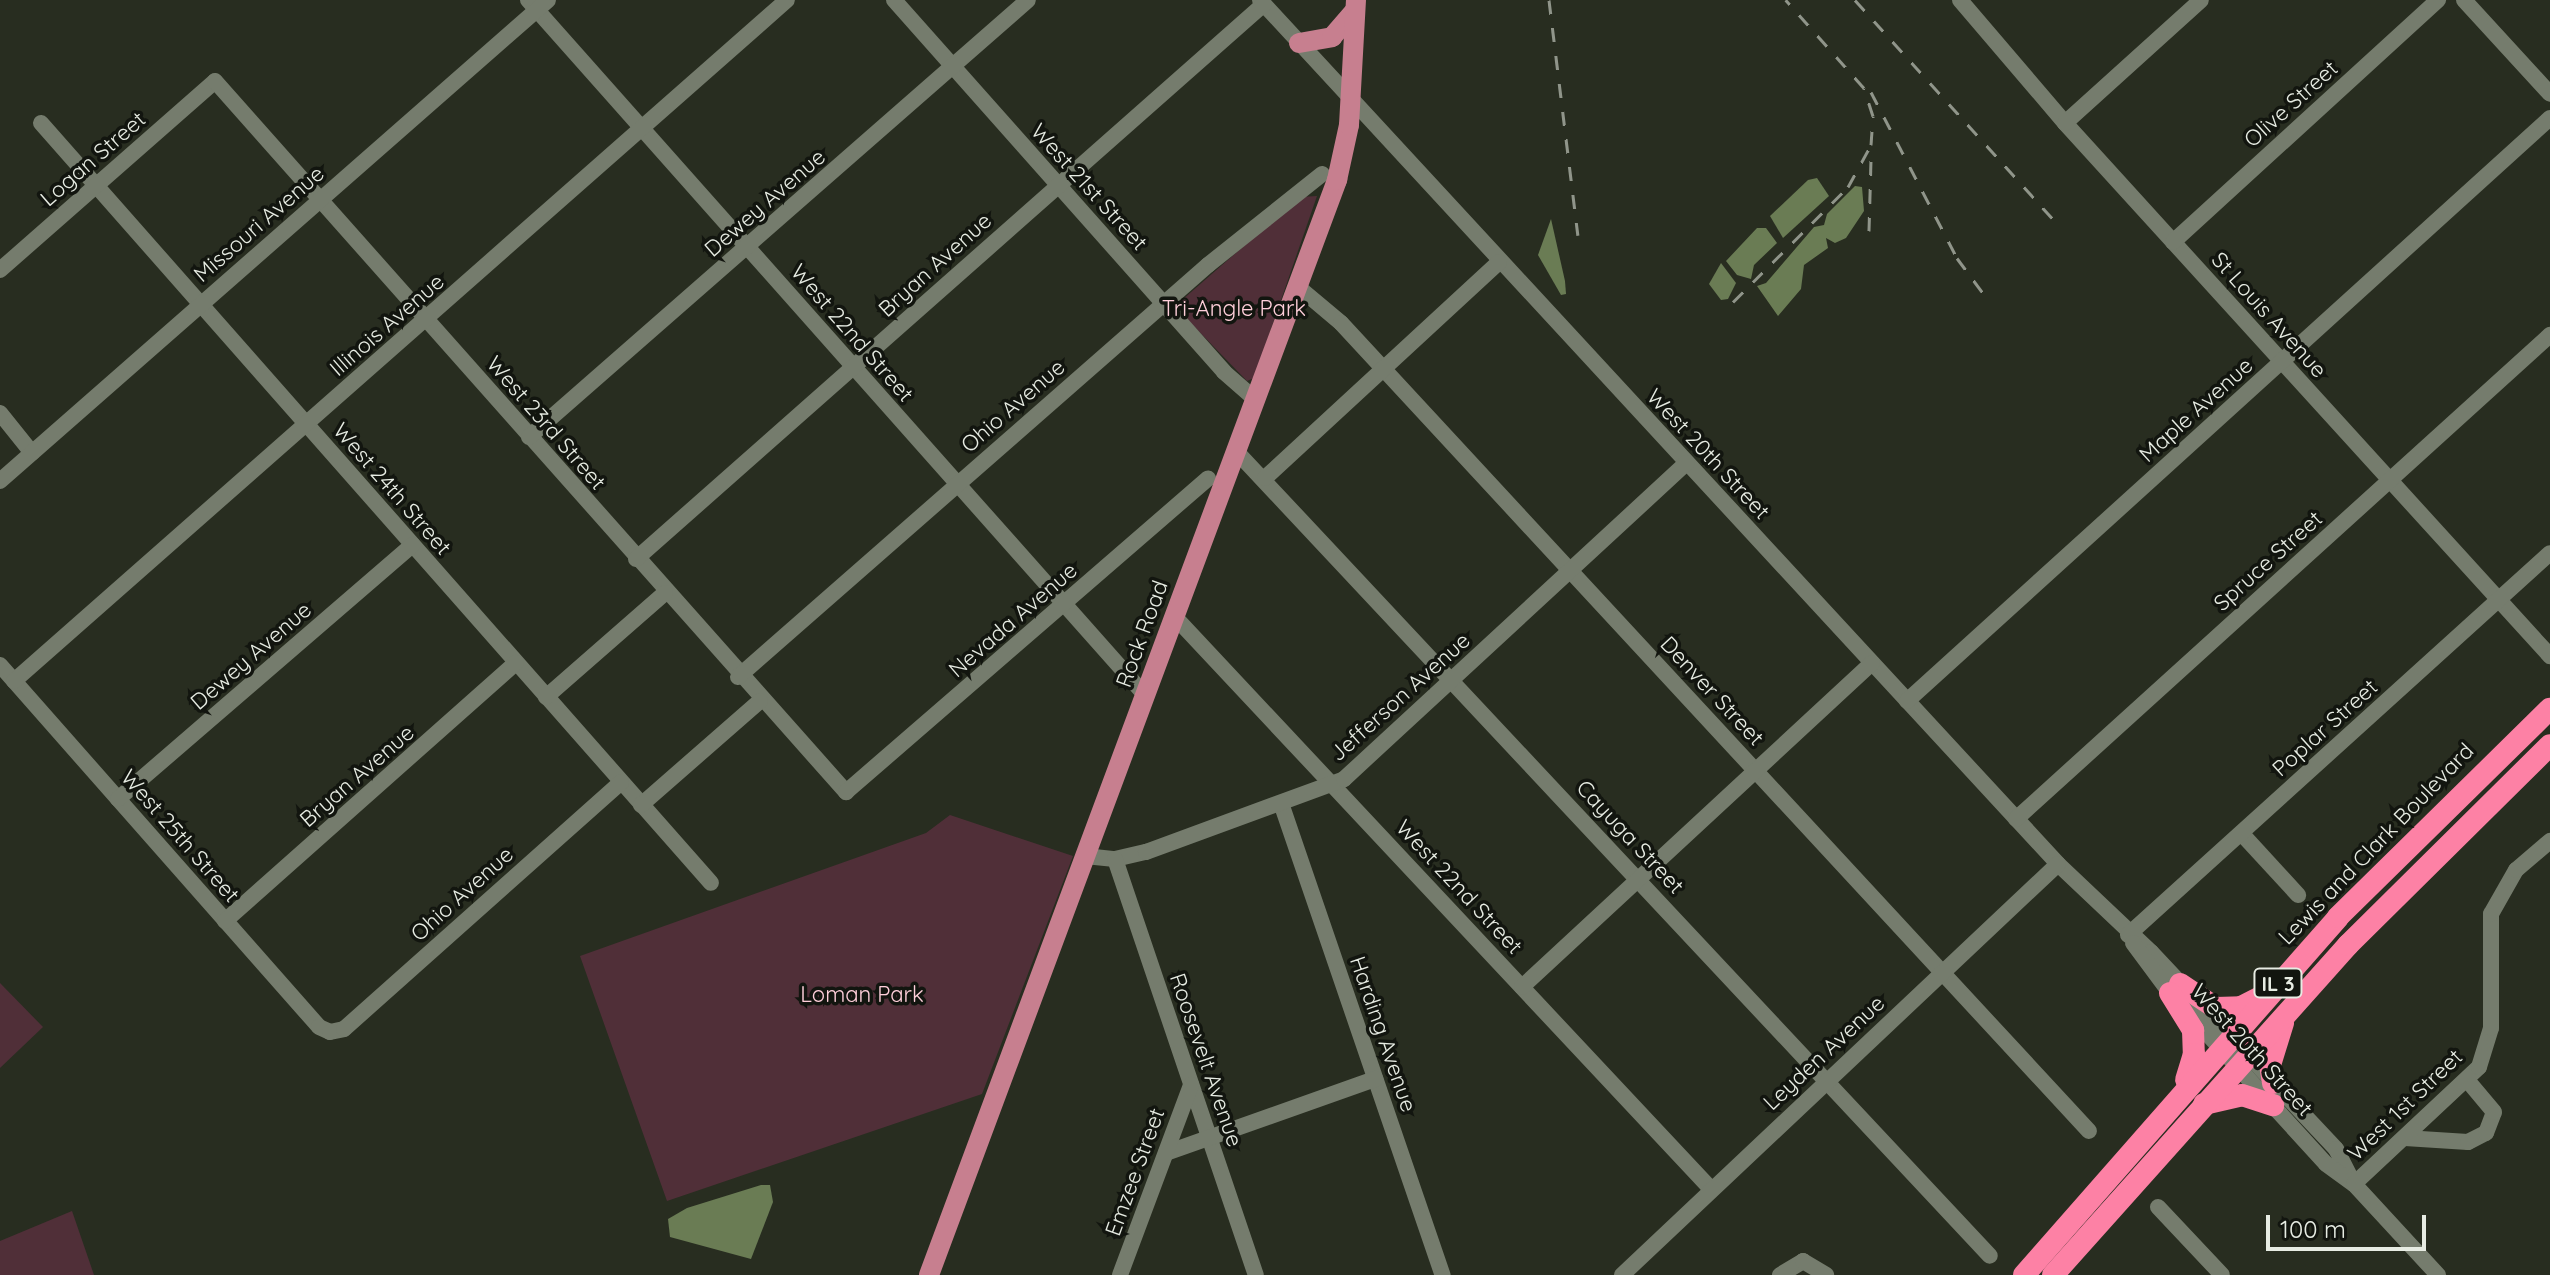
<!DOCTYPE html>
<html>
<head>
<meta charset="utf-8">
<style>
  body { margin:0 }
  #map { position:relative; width:2550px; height:1275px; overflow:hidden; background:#282d20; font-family:Quicksand,sans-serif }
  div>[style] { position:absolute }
  .green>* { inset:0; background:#502f38 }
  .water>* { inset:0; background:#6a7c54 }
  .minor>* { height:16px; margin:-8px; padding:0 8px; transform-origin:8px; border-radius:8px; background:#757c6d }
  .major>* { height:20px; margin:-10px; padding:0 10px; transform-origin:10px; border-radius:10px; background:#c77f8f }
  .highway>* { height:22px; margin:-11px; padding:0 11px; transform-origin:11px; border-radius:11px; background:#fd81a5 }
  .rail>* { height:3px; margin-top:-1.5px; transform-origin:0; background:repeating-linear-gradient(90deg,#90958a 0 14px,transparent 0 28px) }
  span { translate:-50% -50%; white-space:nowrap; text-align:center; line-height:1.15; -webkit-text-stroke:7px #12150f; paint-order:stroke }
  .shield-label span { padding:2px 6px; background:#12150f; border:2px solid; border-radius:6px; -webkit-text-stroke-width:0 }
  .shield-label { font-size:20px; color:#e7ece3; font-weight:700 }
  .street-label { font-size:22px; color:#e7ece3 }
  .park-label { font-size:22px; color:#ffcfda }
  .scale { position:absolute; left:2266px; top:1215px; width:160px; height:36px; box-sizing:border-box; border:4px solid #e7ece3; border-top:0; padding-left:10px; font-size:24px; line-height:28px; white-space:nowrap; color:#e7ece3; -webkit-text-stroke:6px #12150f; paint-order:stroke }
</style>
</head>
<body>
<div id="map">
  <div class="green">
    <i style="clip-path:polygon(1317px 196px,1254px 378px,1247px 381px,1182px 314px,1182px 300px,1300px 197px)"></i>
    <i style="clip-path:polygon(950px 815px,1073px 856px,982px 1094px,667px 1201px,580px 956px,926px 833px)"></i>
    <i style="clip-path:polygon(0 983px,43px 1027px,0 1068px)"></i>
    <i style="clip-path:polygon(72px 1211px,94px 1275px,0 1275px,0 1241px)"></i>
  </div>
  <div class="water">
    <i style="clip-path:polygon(1817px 178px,1829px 196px,1783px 238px,1770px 216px,1808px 180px)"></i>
    <i style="clip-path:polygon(1855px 186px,1862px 187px,1864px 211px,1846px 238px,1835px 243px,1826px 238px,1828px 248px,1804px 265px,1801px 289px,1778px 316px,1757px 286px,1766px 283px,1814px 227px,1824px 225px,1827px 214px)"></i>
    <i style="clip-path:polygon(1551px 219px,1565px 281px,1566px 294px,1561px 295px,1538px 255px)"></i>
    <i style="clip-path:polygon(1757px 228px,1766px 228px,1777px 243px,1754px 265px,1751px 279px,1737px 275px,1726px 261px)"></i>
    <i style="clip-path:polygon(1721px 263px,1736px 283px,1728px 299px,1721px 300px,1709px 284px)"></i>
    <i style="clip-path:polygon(761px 1185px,770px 1185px,773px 1202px,751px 1259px,670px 1237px,668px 1219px,687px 1208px)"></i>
  </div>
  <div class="minor">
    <i style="left:528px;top:0;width:929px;rotate:48.4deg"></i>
    <i style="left:894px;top:0;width:497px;rotate:48.4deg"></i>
    <i style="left:1224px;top:372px;width:41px;rotate:41.1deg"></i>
    <i style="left:1260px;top:0;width:1176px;rotate:47.27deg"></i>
    <i style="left:2058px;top:864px;width:128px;rotate:43.4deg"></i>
    <i style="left:2151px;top:952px;width:270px;rotate:46.8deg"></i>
    <i style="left:2336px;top:1149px;width:39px;rotate:63deg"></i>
    <i style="left:1960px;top:0;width:162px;rotate:49.5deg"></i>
    <i style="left:2065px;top:123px;width:721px;rotate:47.7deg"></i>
    <i style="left:2464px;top:0;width:127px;rotate:47.5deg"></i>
    <i style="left:41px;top:123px;width:1013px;rotate:48.6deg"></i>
    <i style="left:2065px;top:123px;width:183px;rotate:-42.1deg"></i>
    <i style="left:2173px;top:242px;width:359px;rotate:-42.4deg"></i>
    <i style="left:0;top:270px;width:286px;rotate:-41.3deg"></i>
    <i style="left:215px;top:81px;width:951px;rotate:48.41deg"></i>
    <i style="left:846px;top:792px;width:479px;rotate:-40.9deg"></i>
    <i style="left:1297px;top:286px;width:57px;rotate:40.1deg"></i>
    <i style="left:1341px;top:323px;width:1101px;rotate:47.21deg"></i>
    <i style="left:0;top:413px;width:51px;rotate:51.3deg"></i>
    <i style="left:529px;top:437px;width:663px;rotate:-41.21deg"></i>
    <i style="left:1235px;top:450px;width:1104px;rotate:46.87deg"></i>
    <i style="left:1265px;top:478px;width:318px;rotate:-42.7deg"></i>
    <i style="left:0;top:481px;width:729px;rotate:-41.27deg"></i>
    <i style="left:636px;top:559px;width:838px;rotate:-41.47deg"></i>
    <i style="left:1174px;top:616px;width:785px;rotate:46.86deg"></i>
    <i style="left:0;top:665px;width:482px;rotate:48.6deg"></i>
    <i style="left:319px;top:1027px;width:12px;rotate:24deg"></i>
    <i style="left:330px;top:1032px;width:14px;rotate:-12deg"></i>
    <i style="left:344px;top:1029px;width:371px;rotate:-41.7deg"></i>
    <i style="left:738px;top:677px;width:625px;rotate:-41.24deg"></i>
    <i style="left:1208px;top:265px;width:146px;rotate:-38.6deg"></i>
    <i style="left:14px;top:681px;width:1030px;rotate:-41.38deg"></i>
    <i style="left:546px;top:697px;width:158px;rotate:-41.2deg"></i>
    <i style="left:1907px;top:701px;width:868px;rotate:-42.2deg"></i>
    <i style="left:118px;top:799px;width:389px;rotate:-40.8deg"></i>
    <i style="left:641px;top:805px;width:158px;rotate:-41.2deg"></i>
    <i style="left:1282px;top:806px;width:496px;rotate:71.1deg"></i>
    <i style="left:2016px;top:819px;width:721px;rotate:-42.19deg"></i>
    <i style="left:2242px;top:834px;width:83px;rotate:47.4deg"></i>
    <i style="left:1085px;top:856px;width:30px;rotate:6deg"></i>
    <i style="left:1115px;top:859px;width:32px;rotate:-13deg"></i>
    <i style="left:1146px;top:852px;width:211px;rotate:-20.2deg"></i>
    <i style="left:1344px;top:779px;width:466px;rotate:-42.7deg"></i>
    <i style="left:1115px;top:859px;width:439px;rotate:71.3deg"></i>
    <i style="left:225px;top:921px;width:389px;rotate:-41.6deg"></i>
    <i style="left:2128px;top:935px;width:569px;rotate:-42.15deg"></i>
    <i style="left:2133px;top:943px;width:62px;rotate:53.5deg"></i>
    <i style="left:2170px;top:993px;width:231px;rotate:47.6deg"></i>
    <i style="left:2326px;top:1164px;width:34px;rotate:36deg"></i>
    <i style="left:2354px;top:1184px;width:124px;rotate:47.3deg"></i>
    <i style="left:1522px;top:987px;width:477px;rotate:-42.8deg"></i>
    <i style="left:2405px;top:1138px;width:63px;rotate:3.6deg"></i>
    <i style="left:2468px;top:1142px;width:20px;rotate:-27deg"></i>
    <i style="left:2486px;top:1133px;width:22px;rotate:-69deg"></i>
    <i style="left:2494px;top:1112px;width:40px;rotate:-130deg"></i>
    <i style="left:1166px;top:1153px;width:222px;rotate:-19.5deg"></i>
    <i style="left:2354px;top:1184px;width:171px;rotate:-43.1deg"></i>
    <i style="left:2479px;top:1067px;width:41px;rotate:-72.9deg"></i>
    <i style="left:2491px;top:1028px;width:114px;rotate:-90deg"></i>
    <i style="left:2491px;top:914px;width:51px;rotate:-60.4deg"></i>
    <i style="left:2516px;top:870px;width:45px;rotate:-40.5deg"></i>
    <i style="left:2158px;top:1207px;width:93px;rotate:46.7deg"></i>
    <i style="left:1120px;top:1275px;width:203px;rotate:-69.5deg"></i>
    <i style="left:1622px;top:1275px;width:599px;rotate:-43.31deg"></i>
    <i style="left:1780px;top:1275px;width:27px;rotate:-31deg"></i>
    <i style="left:1803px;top:1261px;width:27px;rotate:31deg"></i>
  </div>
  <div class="major">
    <i style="left:1299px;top:43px;width:34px;rotate:-10deg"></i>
    <i style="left:1332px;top:37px;width:35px;rotate:-49deg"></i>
    <i style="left:929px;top:1275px;width:1169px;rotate:-69.56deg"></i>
    <i style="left:1337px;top:180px;width:56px;rotate:-77.7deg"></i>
    <i style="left:1349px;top:125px;width:125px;rotate:-86.8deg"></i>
  </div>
  <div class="highway">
    <i style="left:2180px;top:984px;width:43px;rotate:33.7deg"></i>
    <i style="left:2216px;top:1008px;width:25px;rotate:-2deg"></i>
    <i style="left:2241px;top:1007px;width:22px;rotate:-27deg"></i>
    <i style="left:2170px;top:993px;width:44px;rotate:58.1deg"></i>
    <i style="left:2193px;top:1030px;width:24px;rotate:88deg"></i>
    <i style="left:2194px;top:1054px;width:27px;rotate:107deg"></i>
    <i style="left:2273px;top:1083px;width:18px;rotate:-99deg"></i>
    <i style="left:2270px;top:1065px;width:44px;rotate:-72.8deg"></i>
    <i style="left:2204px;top:1104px;width:39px;rotate:-13deg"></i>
    <i style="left:2242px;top:1095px;width:33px;rotate:18deg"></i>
    <i style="left:2024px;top:1275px;width:476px;rotate:-48.7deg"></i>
    <i style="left:2338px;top:917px;width:297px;rotate:-44.5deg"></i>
    <i style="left:2053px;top:1275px;width:443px;rotate:-48.2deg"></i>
    <i style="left:2348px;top:945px;width:284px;rotate:-44.7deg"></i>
  </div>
  <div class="rail">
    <i style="left:1549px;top:0;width:237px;rotate:83deg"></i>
    <i style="left:1855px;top:0;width:298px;rotate:47.9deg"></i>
    <i style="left:1871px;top:92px;width:187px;rotate:62.6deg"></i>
    <i style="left:1957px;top:258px;width:44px;rotate:53.4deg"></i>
    <i style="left:1869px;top:231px;width:73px;rotate:-88.4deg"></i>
    <i style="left:1733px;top:302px;width:163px;rotate:-45deg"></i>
    <i style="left:1848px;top:187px;width:48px;rotate:-61.3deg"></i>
    <i style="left:1871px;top:145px;width:29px;rotate:-86deg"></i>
    <i style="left:1873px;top:116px;width:29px;rotate:-108deg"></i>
    <i style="left:1864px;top:88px;width:118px;rotate:-131.6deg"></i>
  </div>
  <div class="shield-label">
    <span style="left:2278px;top:983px">IL 3</span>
  </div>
  <div class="street-label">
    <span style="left:2291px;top:104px;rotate:-42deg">Olive Street</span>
    <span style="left:93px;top:159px;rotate:-41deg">Logan Street</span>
    <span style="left:1089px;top:187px;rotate:48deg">West 21st Street</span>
    <span style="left:765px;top:203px;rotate:-41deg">Dewey Avenue</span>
    <span style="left:259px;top:224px;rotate:-41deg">Missouri Avenue</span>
    <span style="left:935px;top:265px;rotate:-42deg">Bryan Avenue</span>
    <span style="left:2269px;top:315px;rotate:48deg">St Louis Avenue</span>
    <span style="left:387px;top:325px;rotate:-41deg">Illinois Avenue</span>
    <span style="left:852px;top:333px;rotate:49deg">West 22nd Street</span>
    <span style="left:1013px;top:406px;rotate:-41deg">Ohio Avenue</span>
    <span style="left:2196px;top:410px;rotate:-42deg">Maple Avenue</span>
    <span style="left:546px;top:423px;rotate:49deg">West 23rd Street</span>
    <span style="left:1708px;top:454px;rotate:47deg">West 20th Street</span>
    <span style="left:392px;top:489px;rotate:49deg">West 24th Street</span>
    <span style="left:2268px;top:561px;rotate:-42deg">Spruce Street</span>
    <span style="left:1013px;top:620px;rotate:-41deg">Nevada Avenue</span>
    <span style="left:1142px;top:634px;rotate:-70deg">Rock Road</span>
    <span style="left:251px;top:656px;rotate:-41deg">Dewey Avenue</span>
    <span style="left:1712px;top:691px;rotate:47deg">Denver Street</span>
    <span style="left:1400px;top:697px;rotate:-42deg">Jefferson Avenue</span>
    <span style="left:2325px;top:728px;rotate:-42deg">Poplar Street</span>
    <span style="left:357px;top:776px;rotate:-41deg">Bryan Avenue</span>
    <span style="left:180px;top:836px;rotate:49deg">West 25th Street</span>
    <span style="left:1630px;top:837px;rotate:47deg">Cayuga Street</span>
    <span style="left:2376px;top:844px;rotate:-46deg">Lewis and Clark Boulevard</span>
    <span style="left:1459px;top:887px;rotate:47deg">West 22nd Street</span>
    <span style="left:462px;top:894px;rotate:-42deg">Ohio Avenue</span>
    <span style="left:1383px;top:1034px;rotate:71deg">Harding Avenue</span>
    <span style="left:2252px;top:1050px;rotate:48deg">West 20th Street</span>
    <span style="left:1824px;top:1053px;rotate:-43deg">Leyden Avenue</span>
    <span style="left:1206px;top:1060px;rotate:71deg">Roosevelt Avenue</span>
    <span style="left:2405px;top:1105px;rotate:-44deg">West 1st Street</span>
    <span style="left:1135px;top:1172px;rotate:-70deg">Emzee Street</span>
  </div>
  <div class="park-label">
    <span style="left:1234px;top:309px">Tri-Angle Park</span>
    <span style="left:862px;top:995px">Loman Park</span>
  </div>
  <div class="scale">100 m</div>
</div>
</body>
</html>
